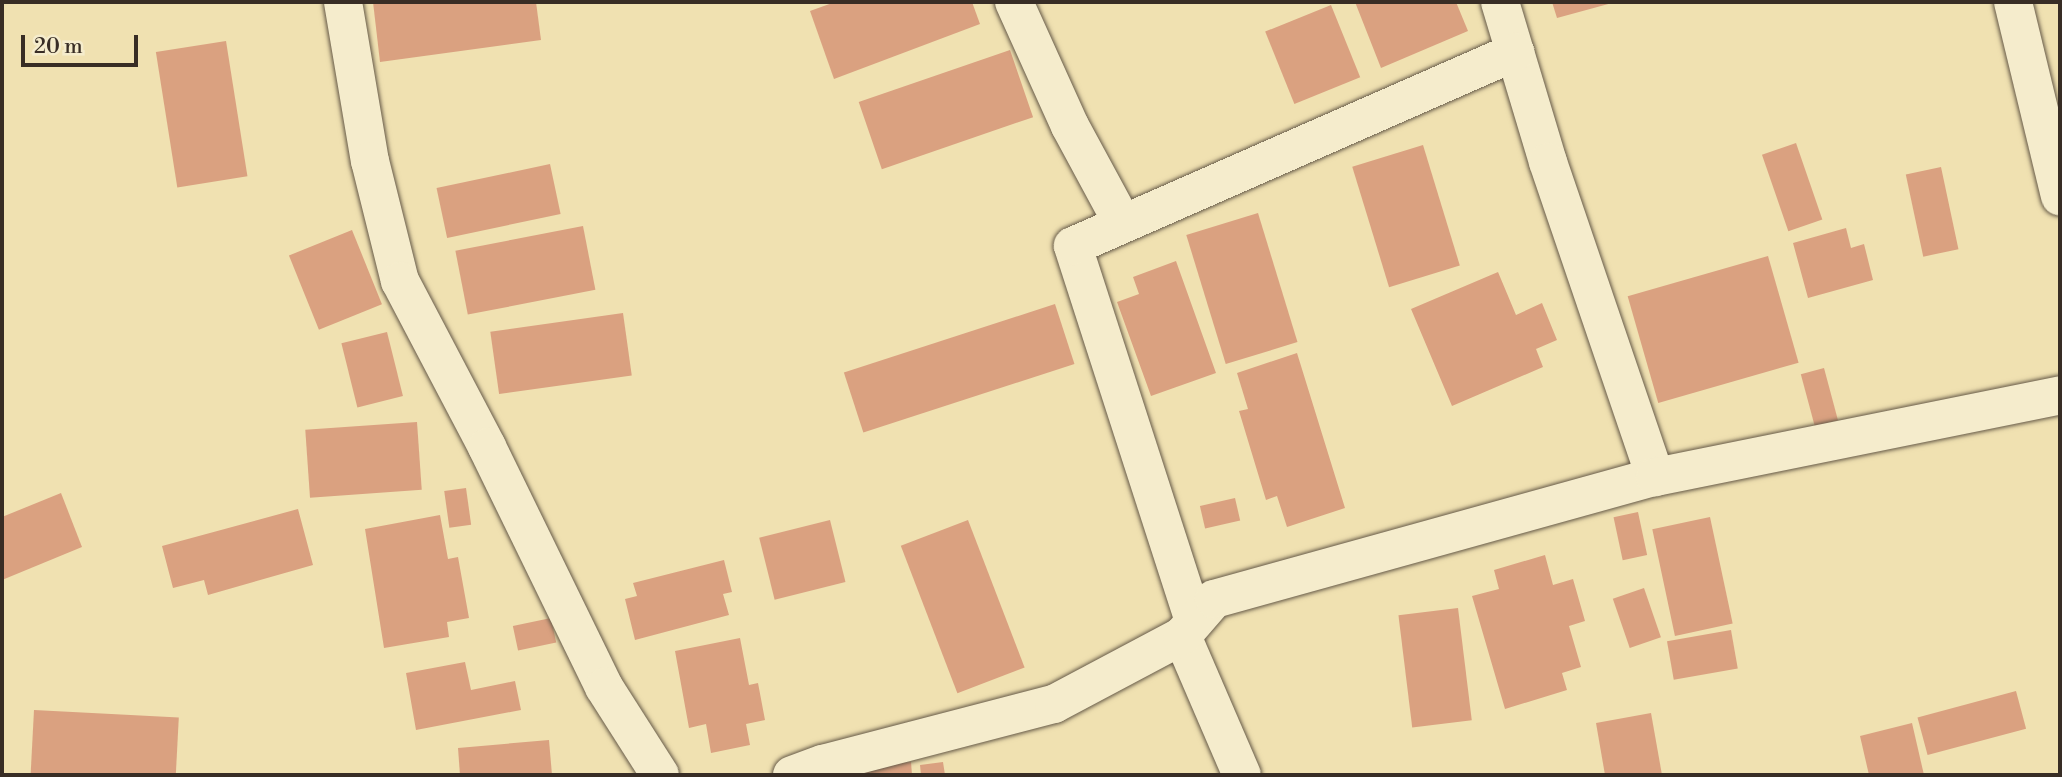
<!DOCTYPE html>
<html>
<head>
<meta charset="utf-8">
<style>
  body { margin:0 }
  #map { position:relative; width:2062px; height:777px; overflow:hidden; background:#f0e1b1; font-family:"Libre Bodoni",serif }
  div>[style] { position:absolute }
  .building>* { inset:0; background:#daa180; transform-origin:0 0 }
  .roads { filter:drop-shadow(0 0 2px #665a48) drop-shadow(0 0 2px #665a48) }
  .minor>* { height:38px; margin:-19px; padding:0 19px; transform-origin:19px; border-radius:19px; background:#f5eccc }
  span { translate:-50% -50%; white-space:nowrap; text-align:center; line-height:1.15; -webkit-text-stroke:7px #f5eccc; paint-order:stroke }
  .frame { position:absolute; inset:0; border:4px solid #382d25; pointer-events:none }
  .scale { position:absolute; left:21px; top:35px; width:117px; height:32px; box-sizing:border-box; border:4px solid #382d25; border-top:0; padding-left:9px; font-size:21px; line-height:24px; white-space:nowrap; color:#382d25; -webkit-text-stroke:5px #f5eccc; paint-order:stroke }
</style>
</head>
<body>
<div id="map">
  <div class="building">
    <i style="clip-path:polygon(373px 2px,536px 2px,541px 40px,380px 62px)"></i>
    <i style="clip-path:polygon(835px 2px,972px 2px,980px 24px,834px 79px,810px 11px)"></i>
    <i style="clip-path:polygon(1355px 2px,1456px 2px,1468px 31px,1381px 68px)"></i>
    <i style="clip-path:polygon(1552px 2px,1612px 2px,1612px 3px,1557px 18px)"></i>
    <i style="left:1331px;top:5px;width:78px;height:71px;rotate:68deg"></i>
    <i style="left:226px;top:41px;width:137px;height:71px;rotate:81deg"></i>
    <i style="left:1010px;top:50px;width:71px;height:160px;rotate:71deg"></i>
    <i style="left:1796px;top:143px;width:81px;height:36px;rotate:71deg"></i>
    <i style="left:1423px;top:145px;width:126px;height:74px;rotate:73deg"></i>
    <i style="left:550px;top:164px;width:51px;height:116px;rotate:78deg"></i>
    <i style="left:1941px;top:167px;width:84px;height:36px;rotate:78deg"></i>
    <i style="left:1258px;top:213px;width:135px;height:75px;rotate:73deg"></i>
    <i style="left:583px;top:226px;width:65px;height:130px;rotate:79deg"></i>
    <i style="clip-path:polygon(1846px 228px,1851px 248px,1864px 244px,1873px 280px,1808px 298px,1793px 243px)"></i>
    <i style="left:352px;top:230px;width:80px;height:68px;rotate:68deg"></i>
    <i style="left:1768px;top:256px;width:111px;height:146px;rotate:74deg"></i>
    <i style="clip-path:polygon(1176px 261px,1216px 373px,1151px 396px,1117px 302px,1139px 294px,1133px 277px)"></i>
    <i style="clip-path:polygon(1498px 272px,1516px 315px,1542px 303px,1557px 340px,1536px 349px,1543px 367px,1452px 406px,1411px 309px)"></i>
    <i style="left:1055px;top:304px;width:63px;height:222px;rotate:72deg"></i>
    <i style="left:623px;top:313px;width:63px;height:134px;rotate:82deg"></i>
    <i style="left:387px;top:332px;width:66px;height:47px;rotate:76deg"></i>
    <i style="clip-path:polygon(1297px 353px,1345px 508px,1287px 527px,1277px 496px,1266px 500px,1239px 411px,1248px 409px,1237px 373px)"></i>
    <i style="left:1824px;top:368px;width:54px;height:24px;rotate:75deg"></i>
    <i style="left:417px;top:422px;width:68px;height:112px;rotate:86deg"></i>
    <i style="left:466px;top:488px;width:37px;height:22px;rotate:82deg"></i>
    <i style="clip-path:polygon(61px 493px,82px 547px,2px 580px,2px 517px)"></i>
    <i style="left:1235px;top:498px;width:23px;height:36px;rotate:77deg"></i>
    <i style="clip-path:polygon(298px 509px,313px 565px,208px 595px,204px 580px,173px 588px,162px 546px)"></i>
    <i style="left:1638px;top:512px;width:44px;height:25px;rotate:78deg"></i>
    <i style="clip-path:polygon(440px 515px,448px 559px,458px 557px,469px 618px,447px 622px,449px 637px,384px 648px,365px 529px)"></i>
    <i style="left:1710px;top:517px;width:109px;height:59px;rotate:78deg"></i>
    <i style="left:830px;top:520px;width:64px;height:73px;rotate:76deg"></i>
    <i style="left:968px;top:520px;width:158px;height:72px;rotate:69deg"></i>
    <i style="clip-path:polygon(1545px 555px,1553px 585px,1573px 579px,1585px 621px,1569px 626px,1581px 667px,1562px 673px,1567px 690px,1505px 709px,1472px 596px,1499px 589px,1494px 570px)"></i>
    <i style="clip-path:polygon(724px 560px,732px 592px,723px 594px,729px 615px,635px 640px,625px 599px,637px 596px,633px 583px)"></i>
    <i style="left:1644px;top:588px;width:52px;height:33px;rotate:71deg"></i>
    <i style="left:1458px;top:608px;width:113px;height:60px;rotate:83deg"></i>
    <i style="left:551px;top:618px;width:25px;height:39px;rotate:78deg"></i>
    <i style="left:1731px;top:630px;width:39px;height:65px;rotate:80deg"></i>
    <i style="clip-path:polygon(740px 638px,749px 685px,758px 683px,765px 720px,746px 724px,750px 745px,711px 753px,706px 724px,689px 728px,675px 651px)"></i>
    <i style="clip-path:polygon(465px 662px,471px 690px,515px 681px,521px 710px,416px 730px,406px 673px)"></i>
    <i style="left:2016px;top:691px;width:39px;height:102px;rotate:75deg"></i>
    <i style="left:34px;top:710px;width:145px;height:65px;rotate:3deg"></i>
    <i style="clip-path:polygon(1651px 713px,1662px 775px,1605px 775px,1596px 723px)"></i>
    <i style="clip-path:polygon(1912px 723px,1924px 775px,1869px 775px,1860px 736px)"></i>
    <i style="clip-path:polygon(549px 740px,552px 775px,460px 775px,458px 748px)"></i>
    <i style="clip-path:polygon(911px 762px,912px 775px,859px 775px,858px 766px)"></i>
    <i style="clip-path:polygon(943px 762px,945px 775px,921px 775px,920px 765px)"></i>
  </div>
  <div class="roads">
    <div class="minor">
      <i style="left:343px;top:2px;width:161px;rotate:80.4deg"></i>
      <i style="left:370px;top:161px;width:124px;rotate:76deg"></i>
      <i style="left:400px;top:281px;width:187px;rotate:62.3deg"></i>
      <i style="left:487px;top:447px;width:267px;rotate:64deg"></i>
      <i style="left:604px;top:687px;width:104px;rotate:57.5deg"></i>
      <i style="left:1014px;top:2px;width:136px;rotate:65.7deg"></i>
      <i style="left:1070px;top:126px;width:111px;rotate:61.6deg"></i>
      <i style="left:1500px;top:2px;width:167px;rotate:73.3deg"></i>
      <i style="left:1548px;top:162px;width:333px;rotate:71.2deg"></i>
      <i style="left:2013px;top:2px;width:200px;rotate:76.4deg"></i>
      <i style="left:1194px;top:621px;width:394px;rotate:-107.9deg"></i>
      <i style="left:1073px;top:246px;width:483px;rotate:-23.7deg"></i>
      <i style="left:1182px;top:636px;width:151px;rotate:66.7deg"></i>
      <i style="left:792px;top:775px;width:33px;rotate:-20deg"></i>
      <i style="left:823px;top:764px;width:239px;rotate:-14.6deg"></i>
      <i style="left:1054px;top:704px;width:145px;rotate:-28deg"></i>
      <i style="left:1182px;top:636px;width:49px;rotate:-49.1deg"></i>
      <i style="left:1214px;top:599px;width:458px;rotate:-15.5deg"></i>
      <i style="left:1655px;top:477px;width:413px;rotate:-11.4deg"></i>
    </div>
  </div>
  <div class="frame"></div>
  <div class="scale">20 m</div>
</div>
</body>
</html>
